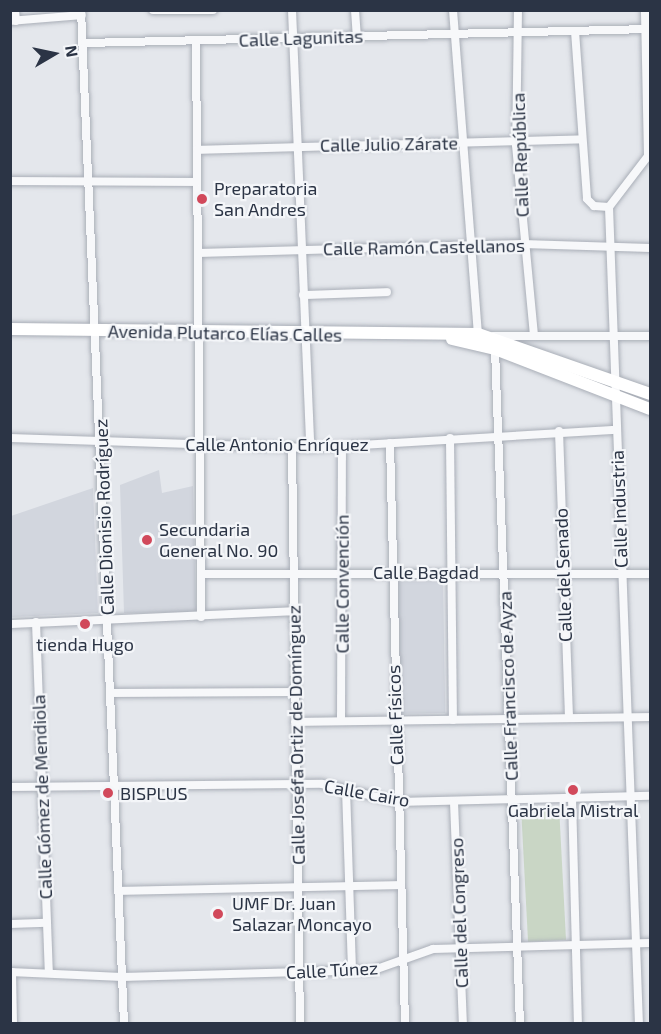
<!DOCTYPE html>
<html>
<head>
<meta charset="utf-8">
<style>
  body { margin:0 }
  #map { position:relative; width:661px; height:1034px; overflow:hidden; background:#e4e7ec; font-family:"Exo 2",sans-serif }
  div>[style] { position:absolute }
  .built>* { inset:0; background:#d2d6de; transform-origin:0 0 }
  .green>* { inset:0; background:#c9d6c5; transform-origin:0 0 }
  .roads { filter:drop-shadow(0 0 2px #a9aeb7) drop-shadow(0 0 2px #a9aeb7) }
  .street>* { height:8px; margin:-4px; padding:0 4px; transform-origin:4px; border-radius:4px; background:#f7f8fa }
  .primary>* { height:12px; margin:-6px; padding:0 6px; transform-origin:6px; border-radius:6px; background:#fff }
  .dots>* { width:16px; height:16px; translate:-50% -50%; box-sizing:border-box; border:3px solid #f4f6f9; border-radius:50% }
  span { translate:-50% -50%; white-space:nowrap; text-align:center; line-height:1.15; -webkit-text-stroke:4.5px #f4f6f9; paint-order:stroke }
  .street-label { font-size:18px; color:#2b3445 }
  .poi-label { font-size:18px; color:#2b3445 }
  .left { translate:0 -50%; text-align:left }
  .frame { position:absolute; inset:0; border:12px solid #2b3445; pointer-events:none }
  .north { position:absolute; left:24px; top:24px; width:60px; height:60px; -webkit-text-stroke:4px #f4f6f9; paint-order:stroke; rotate:81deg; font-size:16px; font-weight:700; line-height:24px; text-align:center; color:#2b3445 }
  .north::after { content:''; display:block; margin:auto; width:21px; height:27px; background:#2b3445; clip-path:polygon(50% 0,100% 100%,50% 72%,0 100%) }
</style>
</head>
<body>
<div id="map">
  <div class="built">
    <i style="clip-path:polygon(159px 470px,162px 493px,193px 486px,196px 612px,124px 613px,120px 485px)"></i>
    <i style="clip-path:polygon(93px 488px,98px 613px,11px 617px,11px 516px)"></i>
    <i style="left:443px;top:581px;width:132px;height:46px;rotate:89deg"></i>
  </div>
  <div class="green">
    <i style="left:559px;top:806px;width:134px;height:38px;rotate:87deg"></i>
  </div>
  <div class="roads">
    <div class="street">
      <i style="left:15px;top:10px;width:11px;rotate:85deg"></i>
      <i style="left:81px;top:10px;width:1015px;rotate:87.57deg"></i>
      <i style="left:153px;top:10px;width:60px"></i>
      <i style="left:292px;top:10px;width:438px;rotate:87.6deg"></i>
      <i style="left:355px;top:10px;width:26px;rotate:86deg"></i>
      <i style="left:453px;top:10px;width:325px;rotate:85.6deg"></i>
      <i style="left:518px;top:10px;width:135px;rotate:90.8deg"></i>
      <i style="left:516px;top:145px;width:191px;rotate:84.6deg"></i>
      <i style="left:10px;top:21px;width:72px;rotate:-4.8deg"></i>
      <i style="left:575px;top:31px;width:168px;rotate:85.9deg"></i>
      <i style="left:587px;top:199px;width:10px;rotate:45deg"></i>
      <i style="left:594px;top:206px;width:15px;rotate:4deg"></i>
      <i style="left:196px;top:42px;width:575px;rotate:89.5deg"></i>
      <i style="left:85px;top:43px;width:565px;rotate:-1.42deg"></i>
      <i style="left:197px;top:150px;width:385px;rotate:-1.6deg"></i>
      <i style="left:10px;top:181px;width:187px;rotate:0.3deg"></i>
      <i style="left:609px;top:207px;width:818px;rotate:87.9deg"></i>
      <i style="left:609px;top:207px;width:64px;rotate:-52.6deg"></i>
      <i style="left:648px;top:156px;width:146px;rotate:-91.2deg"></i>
      <i style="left:198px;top:253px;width:325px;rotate:-1.6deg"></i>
      <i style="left:523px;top:244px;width:127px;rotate:1.8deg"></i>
      <i style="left:303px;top:295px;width:84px;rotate:-2deg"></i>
      <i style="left:493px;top:336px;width:157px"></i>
      <i style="left:495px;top:349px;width:675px;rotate:87.88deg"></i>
      <i style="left:559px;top:431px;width:287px;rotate:88deg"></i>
      <i style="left:10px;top:438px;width:300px;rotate:1.9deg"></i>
      <i style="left:310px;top:448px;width:307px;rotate:-3.4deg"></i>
      <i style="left:450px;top:438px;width:282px;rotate:89.4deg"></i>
      <i style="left:390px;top:443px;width:581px;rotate:88.52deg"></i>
      <i style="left:292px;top:447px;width:577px;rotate:89.21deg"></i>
      <i style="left:201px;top:574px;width:449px"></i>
      <i style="left:36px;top:622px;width:350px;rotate:87.9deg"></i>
      <i style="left:10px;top:624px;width:284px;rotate:-2.6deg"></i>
      <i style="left:112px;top:693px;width:183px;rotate:-0.3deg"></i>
      <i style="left:341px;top:721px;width:274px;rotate:-89.8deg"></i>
      <i style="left:295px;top:722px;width:355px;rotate:-0.8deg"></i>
      <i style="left:10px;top:787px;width:312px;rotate:-0.6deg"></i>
      <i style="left:322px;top:784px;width:78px;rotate:13.3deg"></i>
      <i style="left:398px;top:802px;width:252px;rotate:-1.4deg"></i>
      <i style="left:346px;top:789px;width:182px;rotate:88.1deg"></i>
      <i style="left:572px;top:798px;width:226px;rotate:88.5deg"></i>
      <i style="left:454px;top:802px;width:222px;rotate:87.7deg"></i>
      <i style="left:119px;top:891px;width:281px;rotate:-1.2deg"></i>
      <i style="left:10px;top:924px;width:37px;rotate:-2deg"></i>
      <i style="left:10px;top:972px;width:112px;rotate:2.6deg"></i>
      <i style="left:122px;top:977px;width:252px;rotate:-1.6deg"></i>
      <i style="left:374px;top:970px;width:63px;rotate:-19.6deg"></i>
      <i style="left:433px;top:949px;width:217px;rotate:-1.6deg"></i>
      <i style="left:12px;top:972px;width:52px;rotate:88.9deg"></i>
    </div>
    <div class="primary">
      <i style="left:10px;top:329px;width:468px;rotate:0.6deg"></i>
      <i style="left:478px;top:334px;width:182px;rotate:19.2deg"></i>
      <i style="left:452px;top:339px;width:44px;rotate:13.1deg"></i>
      <i style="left:495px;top:349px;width:166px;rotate:21.2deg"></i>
    </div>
  </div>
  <div class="dots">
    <i style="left:202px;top:199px;background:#d1495b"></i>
    <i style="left:147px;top:540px;background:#d1495b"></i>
    <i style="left:85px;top:624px;background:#d1495b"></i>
    <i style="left:573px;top:790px;background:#d1495b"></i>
    <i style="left:108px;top:793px;background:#d1495b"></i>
    <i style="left:218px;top:914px;background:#d1495b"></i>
  </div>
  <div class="street-label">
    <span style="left:301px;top:38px;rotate:-2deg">Calle Lagunitas</span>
    <span style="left:389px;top:144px;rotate:-1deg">Calle Julio Zárate</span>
    <span style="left:520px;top:155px;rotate:-92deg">Calle República</span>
    <span style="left:424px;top:247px;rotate:-1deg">Calle Ramón Castellanos</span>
    <span style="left:225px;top:333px;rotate:1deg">Avenida Plutarco Elías Calles</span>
    <span style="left:277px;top:444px">Calle Antonio Enríquez</span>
    <span style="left:619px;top:509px;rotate:-92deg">Calle Industria</span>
    <span style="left:104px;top:517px;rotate:-92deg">Calle Dionisio Rodríguez</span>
    <span style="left:426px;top:572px">Calle Bagdad</span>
    <span style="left:563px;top:575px;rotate:-92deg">Calle del Senado</span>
    <span style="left:342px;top:584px;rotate:-90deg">Calle Convención</span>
    <span style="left:508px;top:686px;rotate:-92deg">Calle Francisco de Ayza</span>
    <span style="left:395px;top:715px;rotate:-92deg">Calle Físicos</span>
    <span style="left:296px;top:735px;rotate:-91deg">Calle Joséfa Ortiz de Domínguez</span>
    <span style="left:367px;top:793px;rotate:10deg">Calle Cairo</span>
    <span style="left:42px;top:797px;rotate:-92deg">Calle Gómez de Mendiola</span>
    <span style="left:459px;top:913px;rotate:-92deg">Calle del Congreso</span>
    <span style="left:332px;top:970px;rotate:-3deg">Calle Túnez</span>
  </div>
  <div class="poi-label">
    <span class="left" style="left:214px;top:199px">Preparatoria<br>San Andres</span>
    <span class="left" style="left:159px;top:540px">Secundaria<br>General No. 90</span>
    <span style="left:85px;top:644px">tienda Hugo</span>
    <span class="left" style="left:120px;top:793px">BISPLUS</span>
    <span style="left:573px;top:810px">Gabriela Mistral</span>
    <span class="left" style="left:232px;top:914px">UMF Dr. Juan<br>Salazar Moncayo</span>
  </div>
  <div class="frame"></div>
  <div class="north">N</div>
</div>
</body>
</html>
